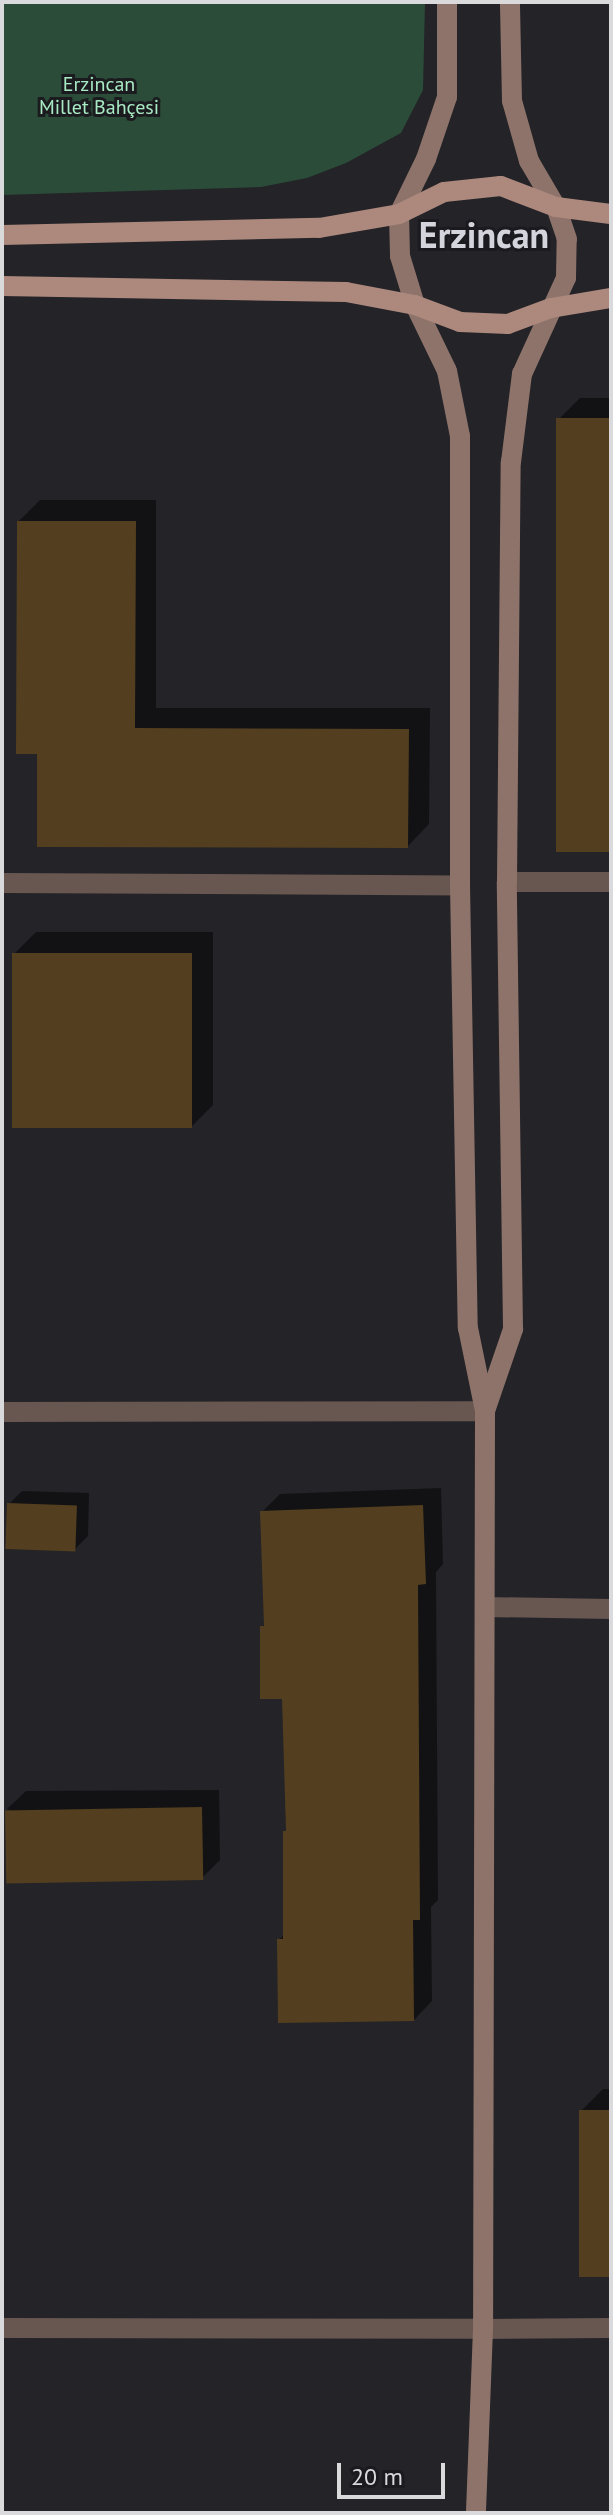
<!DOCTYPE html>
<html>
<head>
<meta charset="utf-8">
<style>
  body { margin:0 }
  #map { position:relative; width:613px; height:2515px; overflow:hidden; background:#232328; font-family:"PT Sans",sans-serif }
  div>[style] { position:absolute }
  .green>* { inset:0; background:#2b4c39 }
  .shadow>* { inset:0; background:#0007 }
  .building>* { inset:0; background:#533f1f; transform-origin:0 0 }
  .minor>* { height:20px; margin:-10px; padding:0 10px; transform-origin:10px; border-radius:10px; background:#685651 }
  .tertiary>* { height:20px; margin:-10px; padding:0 10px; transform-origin:10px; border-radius:10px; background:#685651 }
  .secondary>* { height:20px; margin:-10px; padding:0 10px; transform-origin:10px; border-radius:10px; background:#8e736a }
  .primary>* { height:20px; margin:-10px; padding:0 10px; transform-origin:10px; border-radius:10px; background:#ac887d }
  span { translate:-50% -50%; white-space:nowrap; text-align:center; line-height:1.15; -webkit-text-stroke:6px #1a1a1f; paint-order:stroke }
  .park-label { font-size:20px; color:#a8eac3 }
  .town-label { font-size:36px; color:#d4d4dc; font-weight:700 }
  .frame { position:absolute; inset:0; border:4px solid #dadadd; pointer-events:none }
  .scale { position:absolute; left:337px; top:2463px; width:108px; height:36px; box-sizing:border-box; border:4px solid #dadadd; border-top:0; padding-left:10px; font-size:24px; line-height:28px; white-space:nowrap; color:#dadadd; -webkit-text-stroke:6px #1a1a1f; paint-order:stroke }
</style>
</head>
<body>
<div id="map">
  <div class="green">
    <i style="clip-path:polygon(2px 2px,425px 2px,423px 90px,401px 133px,346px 163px,307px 178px,261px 187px,2px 195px)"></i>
  </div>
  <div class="shadow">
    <i style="clip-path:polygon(580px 398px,611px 398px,611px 850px,558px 420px)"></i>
    <i style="clip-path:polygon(40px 500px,156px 500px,156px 708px,430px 708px,429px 824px,408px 846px,39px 752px,19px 521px)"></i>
    <i style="clip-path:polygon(36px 932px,213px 932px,213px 1105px,192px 1126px,14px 954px)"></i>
    <i style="clip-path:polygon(441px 1488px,443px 1564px,436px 1572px,438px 1900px,431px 1907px,432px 2001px,414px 2020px,279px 1940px,285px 1934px,287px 1829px,284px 1697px,262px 1627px,266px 1623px,262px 1512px,280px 1494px)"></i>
    <i style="clip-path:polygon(22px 1491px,89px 1493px,88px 1536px,75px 1549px,9px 1504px)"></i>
    <i style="clip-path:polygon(219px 1790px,220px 1860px,202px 1878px,7px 1809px,26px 1791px)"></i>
    <i style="clip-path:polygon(603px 2089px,611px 2089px,611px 2275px,581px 2111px)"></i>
  </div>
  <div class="building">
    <i style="left:611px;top:418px;width:434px;height:55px;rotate:90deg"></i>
    <i style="clip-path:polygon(17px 521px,136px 521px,135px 728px,409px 729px,408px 848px,37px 847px,37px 754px,16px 754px)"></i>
    <i style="left:12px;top:953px;width:180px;height:175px"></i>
    <i style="left:7px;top:1503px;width:70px;height:46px;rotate:2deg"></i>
    <i style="clip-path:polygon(423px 1505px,426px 1584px,418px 1585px,420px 1920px,413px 1920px,414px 2021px,278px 2023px,277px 1939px,283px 1939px,283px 1831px,286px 1831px,282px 1699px,260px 1699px,260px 1626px,264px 1626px,260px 1511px)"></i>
    <i style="left:202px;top:1807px;width:73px;height:197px;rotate:89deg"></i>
    <i style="left:579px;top:2110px;width:32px;height:167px"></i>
  </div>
  <div class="minor">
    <i style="left:2px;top:883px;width:458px;rotate:0.3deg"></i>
    <i style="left:485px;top:1607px;width:126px;rotate:0.9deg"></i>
    <i style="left:2px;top:2328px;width:481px;rotate:0.1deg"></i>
  </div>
  <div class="tertiary">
    <i style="left:507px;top:882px;width:104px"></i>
    <i style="left:2px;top:1412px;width:483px;rotate:-0.1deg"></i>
    <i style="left:483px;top:2329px;width:128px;rotate:-0.4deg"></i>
  </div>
  <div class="secondary">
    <i style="left:447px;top:2px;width:95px;rotate:90deg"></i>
    <i style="left:447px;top:97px;width:65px;rotate:108.7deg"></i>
    <i style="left:426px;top:159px;width:61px;rotate:116.1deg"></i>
    <i style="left:399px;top:214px;width:42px;rotate:88.6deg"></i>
    <i style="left:400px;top:256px;width:51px;rotate:73deg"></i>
    <i style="left:415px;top:305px;width:73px;rotate:64.1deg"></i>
    <i style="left:447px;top:371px;width:66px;rotate:78.7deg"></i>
    <i style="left:460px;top:436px;width:449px;rotate:90deg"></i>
    <i style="left:460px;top:885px;width:443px;rotate:89deg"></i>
    <i style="left:468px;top:1328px;width:85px;rotate:78.4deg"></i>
    <i style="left:485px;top:1411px;width:918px;rotate:90.12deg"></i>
    <i style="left:483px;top:2329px;width:184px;rotate:92.2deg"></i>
    <i style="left:485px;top:1411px;width:87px;rotate:-71.1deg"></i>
    <i style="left:513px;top:1329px;width:447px;rotate:-90.8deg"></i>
    <i style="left:507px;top:882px;width:420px;rotate:-89.5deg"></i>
    <i style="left:511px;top:462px;width:89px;rotate:-82.9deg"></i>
    <i style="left:522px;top:374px;width:106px;rotate:-65.4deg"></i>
    <i style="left:566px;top:278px;width:39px;rotate:-89deg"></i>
    <i style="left:567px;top:239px;width:34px;rotate:-109deg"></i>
    <i style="left:556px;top:207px;width:53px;rotate:-120.4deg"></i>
    <i style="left:529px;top:161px;width:62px;rotate:-105.8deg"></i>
    <i style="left:512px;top:101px;width:99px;rotate:-91.2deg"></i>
  </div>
  <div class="primary">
    <i style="left:2px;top:235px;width:317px;rotate:-1.3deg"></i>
    <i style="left:319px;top:228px;width:81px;rotate:-9.9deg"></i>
    <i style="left:399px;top:214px;width:50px;rotate:-26.1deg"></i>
    <i style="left:444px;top:192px;width:57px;rotate:-6deg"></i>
    <i style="left:501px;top:186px;width:59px;rotate:20.9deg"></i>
    <i style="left:556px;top:207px;width:55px;rotate:7.3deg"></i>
    <i style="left:2px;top:286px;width:344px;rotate:1deg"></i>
    <i style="left:346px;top:292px;width:70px;rotate:10.7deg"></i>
    <i style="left:415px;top:305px;width:48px;rotate:20.7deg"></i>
    <i style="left:460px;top:322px;width:48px;rotate:2.4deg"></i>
    <i style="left:508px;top:324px;width:46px;rotate:-20.4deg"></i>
    <i style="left:551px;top:308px;width:61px;rotate:-9.5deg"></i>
  </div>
  <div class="park-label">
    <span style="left:99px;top:96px">Erzincan<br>Millet Bahçesi</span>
  </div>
  <div class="town-label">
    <span style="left:484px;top:235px">Erzincan</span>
  </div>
  <div class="frame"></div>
  <div class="scale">20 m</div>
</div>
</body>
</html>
